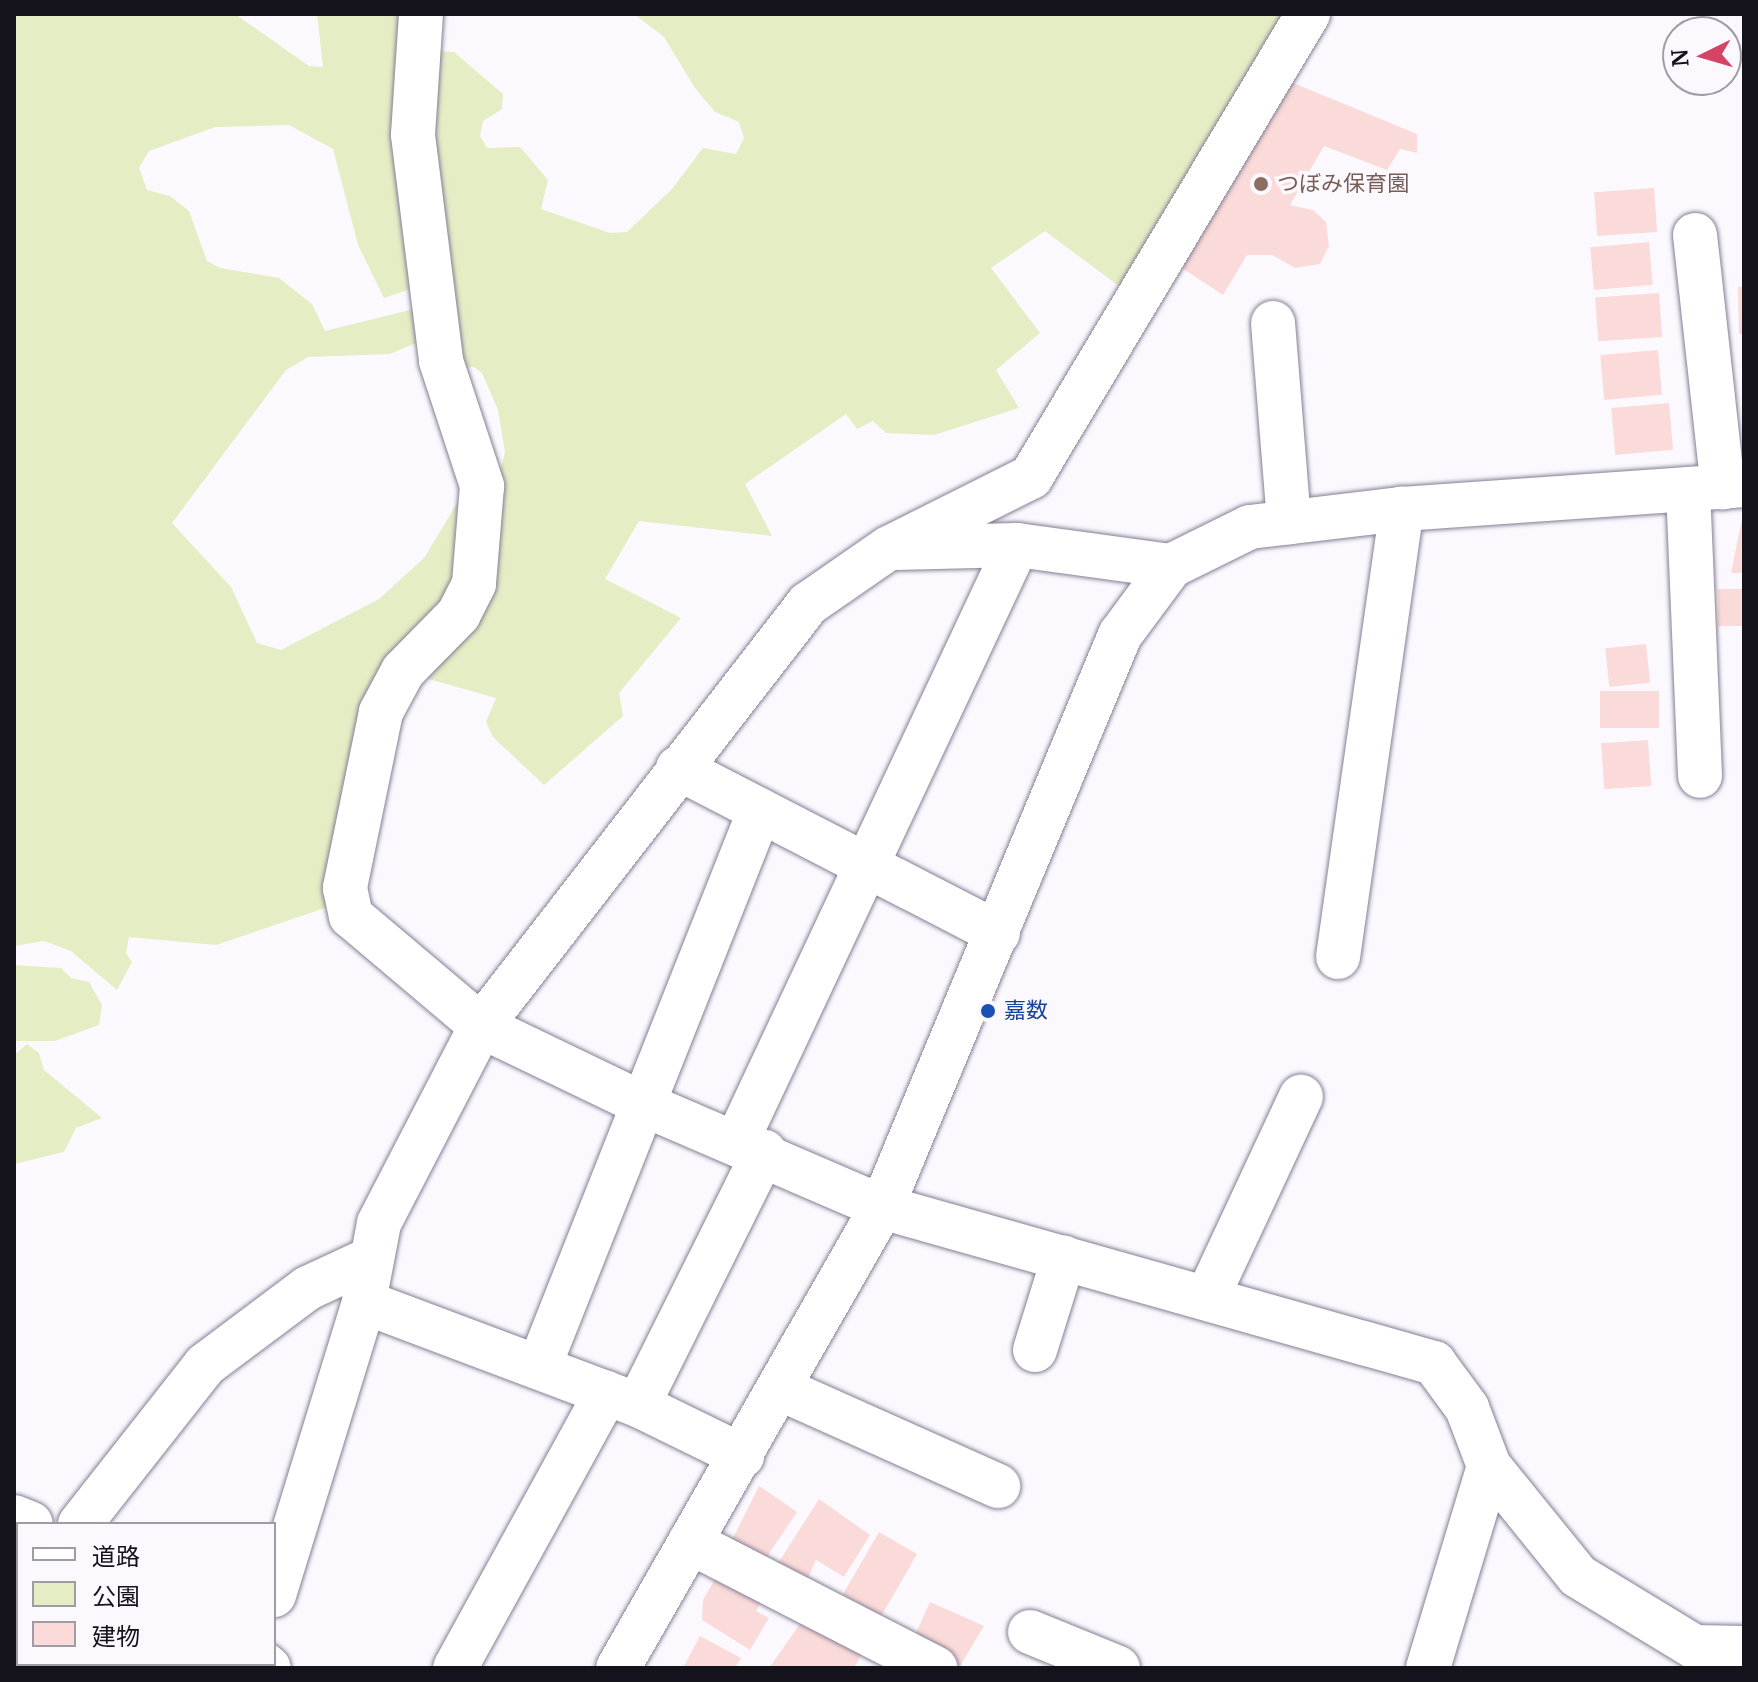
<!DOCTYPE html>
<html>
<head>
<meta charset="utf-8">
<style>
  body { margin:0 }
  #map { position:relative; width:1758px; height:1682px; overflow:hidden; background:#fbf9fe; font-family:Merriweather,"Noto Sans JP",serif }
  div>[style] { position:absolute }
  .green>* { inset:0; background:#e5edc5 }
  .building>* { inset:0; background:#fadbd9; transform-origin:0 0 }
  .roads { filter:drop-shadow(0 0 2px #857f94) drop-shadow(0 0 2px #857f94) }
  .minor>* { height:44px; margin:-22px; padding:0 22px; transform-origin:22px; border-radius:22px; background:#fff }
  .dots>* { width:22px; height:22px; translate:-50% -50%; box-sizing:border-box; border:4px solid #fbf9fe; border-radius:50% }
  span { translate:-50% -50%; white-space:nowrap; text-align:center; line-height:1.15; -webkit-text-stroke:7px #fbf9fe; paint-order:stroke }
  .education-label { font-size:22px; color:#785e54 }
  .left { translate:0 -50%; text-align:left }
  .transit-label { font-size:22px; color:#164399 }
  .frame { position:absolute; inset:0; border:16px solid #14121a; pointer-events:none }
  .legend { position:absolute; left:16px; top:1522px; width:260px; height:144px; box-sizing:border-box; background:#fbf9fe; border:2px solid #9f9da3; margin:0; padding:10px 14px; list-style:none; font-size:24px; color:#14121a }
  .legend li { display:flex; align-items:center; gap:16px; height:40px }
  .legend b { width:40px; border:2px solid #9f9da3 }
  .north { position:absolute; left:1662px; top:16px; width:80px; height:80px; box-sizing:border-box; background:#fbf9fe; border:2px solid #9f9da3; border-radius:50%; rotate:265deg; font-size:22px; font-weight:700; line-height:32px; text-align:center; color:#14121a }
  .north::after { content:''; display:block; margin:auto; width:28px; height:36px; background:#d44464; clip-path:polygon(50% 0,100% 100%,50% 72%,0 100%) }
</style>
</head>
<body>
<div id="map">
  <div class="green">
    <i style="clip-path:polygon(14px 14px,235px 14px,309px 66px,323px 67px,317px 14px,407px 14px,419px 286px,384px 298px,358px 245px,333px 149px,289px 125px,215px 127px,149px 151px,139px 168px,147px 190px,170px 196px,189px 211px,207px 261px,220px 268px,279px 278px,312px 304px,325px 331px,422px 307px,425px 339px,390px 354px,308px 357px,286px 370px,172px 523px,231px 587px,257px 643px,281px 650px,379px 599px,425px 557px,460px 498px,494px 495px,505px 452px,498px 410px,482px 373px,474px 367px,456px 368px,445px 304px,429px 51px,454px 52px,503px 94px,502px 109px,483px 121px,480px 136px,487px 148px,520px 147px,548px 180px,541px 209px,610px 233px,627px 232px,672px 189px,703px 148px,736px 154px,744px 138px,739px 122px,715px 112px,695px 88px,664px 37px,634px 14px,1295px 14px,1127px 292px,1045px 231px,991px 268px,1040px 333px,996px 370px,1019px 408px,934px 435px,886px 433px,873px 421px,857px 429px,846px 414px,745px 484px,772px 536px,639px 521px,605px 579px,681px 618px,619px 693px,623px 716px,544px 785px,493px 737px,486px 722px,496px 698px,418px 676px,331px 906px,216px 945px,129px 937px,126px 953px,132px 962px,117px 990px,71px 951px,44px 941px,14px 946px)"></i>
    <i style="clip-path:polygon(14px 965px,61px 968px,71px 978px,89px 982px,102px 1005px,99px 1025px,55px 1041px,14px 1041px)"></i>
    <i style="clip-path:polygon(27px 1044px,39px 1053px,44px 1070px,102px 1118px,76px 1128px,64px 1152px,14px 1164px,14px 1055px)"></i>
  </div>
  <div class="building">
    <i style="clip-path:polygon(1286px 80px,1417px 134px,1417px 153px,1400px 149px,1387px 170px,1324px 146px,1290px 205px,1313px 210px,1326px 222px,1329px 246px,1320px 264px,1295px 268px,1272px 255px,1247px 255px,1223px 295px,1176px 264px)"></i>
    <i style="left:1654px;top:188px;width:44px;height:60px;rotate:86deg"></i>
    <i style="left:1649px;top:242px;width:43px;height:59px;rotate:85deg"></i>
    <i style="clip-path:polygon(1738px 287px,1744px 287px,1744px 334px,1739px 334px)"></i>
    <i style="left:1659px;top:293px;width:44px;height:64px;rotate:86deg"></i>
    <i style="left:1658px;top:350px;width:45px;height:58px;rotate:85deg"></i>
    <i style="left:1669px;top:403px;width:47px;height:58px;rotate:85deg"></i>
    <i style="clip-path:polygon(1743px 514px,1744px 573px,1731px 573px)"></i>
    <i style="left:1744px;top:589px;width:37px;height:26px;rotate:90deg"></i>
    <i style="left:1646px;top:644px;width:39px;height:41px;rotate:84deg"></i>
    <i style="left:1659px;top:691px;width:37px;height:59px;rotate:90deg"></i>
    <i style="left:1648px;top:740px;width:46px;height:47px;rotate:86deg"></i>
    <i style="clip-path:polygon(759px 1486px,797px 1512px,766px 1558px,732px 1540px)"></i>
    <i style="clip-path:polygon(819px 1499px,870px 1535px,844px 1577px,816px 1560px,805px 1585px,775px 1568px)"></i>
    <i style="left:879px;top:1532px;width:44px;height:72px;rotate:30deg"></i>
    <i style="clip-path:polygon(720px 1570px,765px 1595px,756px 1611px,769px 1618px,750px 1650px,702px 1620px,703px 1600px)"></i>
    <i style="clip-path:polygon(930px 1602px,984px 1626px,960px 1666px,912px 1642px)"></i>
    <i style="clip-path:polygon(802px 1621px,862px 1653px,854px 1668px,769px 1668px)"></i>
    <i style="clip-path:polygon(700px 1636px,741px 1658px,735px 1668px,683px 1668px)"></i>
  </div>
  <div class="roads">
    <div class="minor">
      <i style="left:421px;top:14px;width:121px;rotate:93.8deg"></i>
      <i style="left:413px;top:135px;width:228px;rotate:82.9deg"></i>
      <i style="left:441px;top:361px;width:132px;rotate:71.8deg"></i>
      <i style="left:482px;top:486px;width:98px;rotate:94.7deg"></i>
      <i style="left:474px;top:584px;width:34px;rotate:117deg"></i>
      <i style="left:459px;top:614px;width:80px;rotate:134.5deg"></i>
      <i style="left:403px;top:671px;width:47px;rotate:118.2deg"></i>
      <i style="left:381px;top:712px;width:180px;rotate:101.6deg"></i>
      <i style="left:345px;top:888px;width:29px;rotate:78deg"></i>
      <i style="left:351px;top:916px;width:170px;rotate:40.2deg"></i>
      <i style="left:481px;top:1026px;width:182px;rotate:25.7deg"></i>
      <i style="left:645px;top:1105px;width:258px;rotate:23.3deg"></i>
      <i style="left:882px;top:1207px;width:574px;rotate:15.78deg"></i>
      <i style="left:1434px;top:1363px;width:56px;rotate:53.7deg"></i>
      <i style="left:1467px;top:1408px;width:62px;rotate:69.2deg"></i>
      <i style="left:1489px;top:1466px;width:141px;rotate:51deg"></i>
      <i style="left:1578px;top:1576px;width:137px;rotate:31.3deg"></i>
      <i style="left:1695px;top:1647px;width:49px;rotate:1.2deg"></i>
      <i style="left:1695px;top:235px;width:254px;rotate:83.7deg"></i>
      <i style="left:1273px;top:323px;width:200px;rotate:85.4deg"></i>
      <i style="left:1688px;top:489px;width:287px;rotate:87.6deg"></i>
      <i style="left:895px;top:548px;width:122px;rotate:-1.4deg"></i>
      <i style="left:1017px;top:545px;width:155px;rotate:7.8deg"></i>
      <i style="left:678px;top:768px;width:360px;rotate:27.3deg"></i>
      <i style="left:1338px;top:957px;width:453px;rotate:-81.9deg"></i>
      <i style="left:737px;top:1141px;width:658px;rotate:-64.84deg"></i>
      <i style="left:1208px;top:1296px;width:220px;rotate:-65deg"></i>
      <i style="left:364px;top:1302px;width:293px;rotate:20.6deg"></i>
      <i style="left:638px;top:1405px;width:116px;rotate:26.1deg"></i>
      <i style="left:1035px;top:1350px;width:97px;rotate:-72.7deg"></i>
      <i style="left:539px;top:1367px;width:599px;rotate:-68.36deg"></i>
      <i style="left:781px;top:1389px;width:238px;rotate:24.1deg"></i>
      <i style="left:638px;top:1405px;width:283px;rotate:-63.5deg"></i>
      <i style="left:14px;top:1517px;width:18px;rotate:22deg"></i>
      <i style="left:80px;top:1524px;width:202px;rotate:-51.8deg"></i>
      <i style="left:205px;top:1365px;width:129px;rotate:-36.8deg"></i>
      <i style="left:308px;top:1288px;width:66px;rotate:-25deg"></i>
      <i style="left:690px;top:1542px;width:276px;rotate:27.2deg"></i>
      <i style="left:274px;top:1595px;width:307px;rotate:-72.9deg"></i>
      <i style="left:364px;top:1302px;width:80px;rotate:-79.2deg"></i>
      <i style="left:379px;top:1223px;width:222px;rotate:-62.6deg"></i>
      <i style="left:481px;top:1026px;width:534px;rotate:-52.23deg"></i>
      <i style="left:808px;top:604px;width:98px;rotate:-34.7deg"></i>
      <i style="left:889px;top:548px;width:159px;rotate:-26.6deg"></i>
      <i style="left:1031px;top:477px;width:540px;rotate:-59.11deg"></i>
      <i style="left:1030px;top:1632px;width:95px;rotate:22.2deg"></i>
      <i style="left:14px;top:1637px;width:9px;rotate:-63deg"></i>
      <i style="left:264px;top:1664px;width:6px;rotate:39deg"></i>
      <i style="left:116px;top:1668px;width:4px;rotate:-76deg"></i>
      <i style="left:455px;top:1668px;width:314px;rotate:-61.2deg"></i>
      <i style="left:618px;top:1668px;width:531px;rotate:-60.2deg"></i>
      <i style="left:882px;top:1207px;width:620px;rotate:-67.41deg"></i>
      <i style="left:1120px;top:635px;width:86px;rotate:-53.5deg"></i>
      <i style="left:1171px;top:566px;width:88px;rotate:-26.3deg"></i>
      <i style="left:1250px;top:527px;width:153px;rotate:-6.8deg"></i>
      <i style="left:1402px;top:509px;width:343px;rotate:-4deg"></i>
      <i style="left:1428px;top:1668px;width:211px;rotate:-73.2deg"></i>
    </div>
  </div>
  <div class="dots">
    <i style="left:1261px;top:184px;background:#8d6e63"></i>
    <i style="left:988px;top:1011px;background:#1a4fb4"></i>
  </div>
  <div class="education-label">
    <span class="left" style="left:1277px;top:184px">つぼみ保育園</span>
  </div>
  <div class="transit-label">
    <span class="left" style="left:1004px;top:1011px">嘉数</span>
  </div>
  <div class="frame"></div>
  <ul class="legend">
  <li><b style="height:10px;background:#fff"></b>道路</li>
  <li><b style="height:22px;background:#e5edc5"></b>公園</li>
  <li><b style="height:22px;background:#fadbd9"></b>建物</li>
  </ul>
  <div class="north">N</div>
</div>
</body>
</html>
